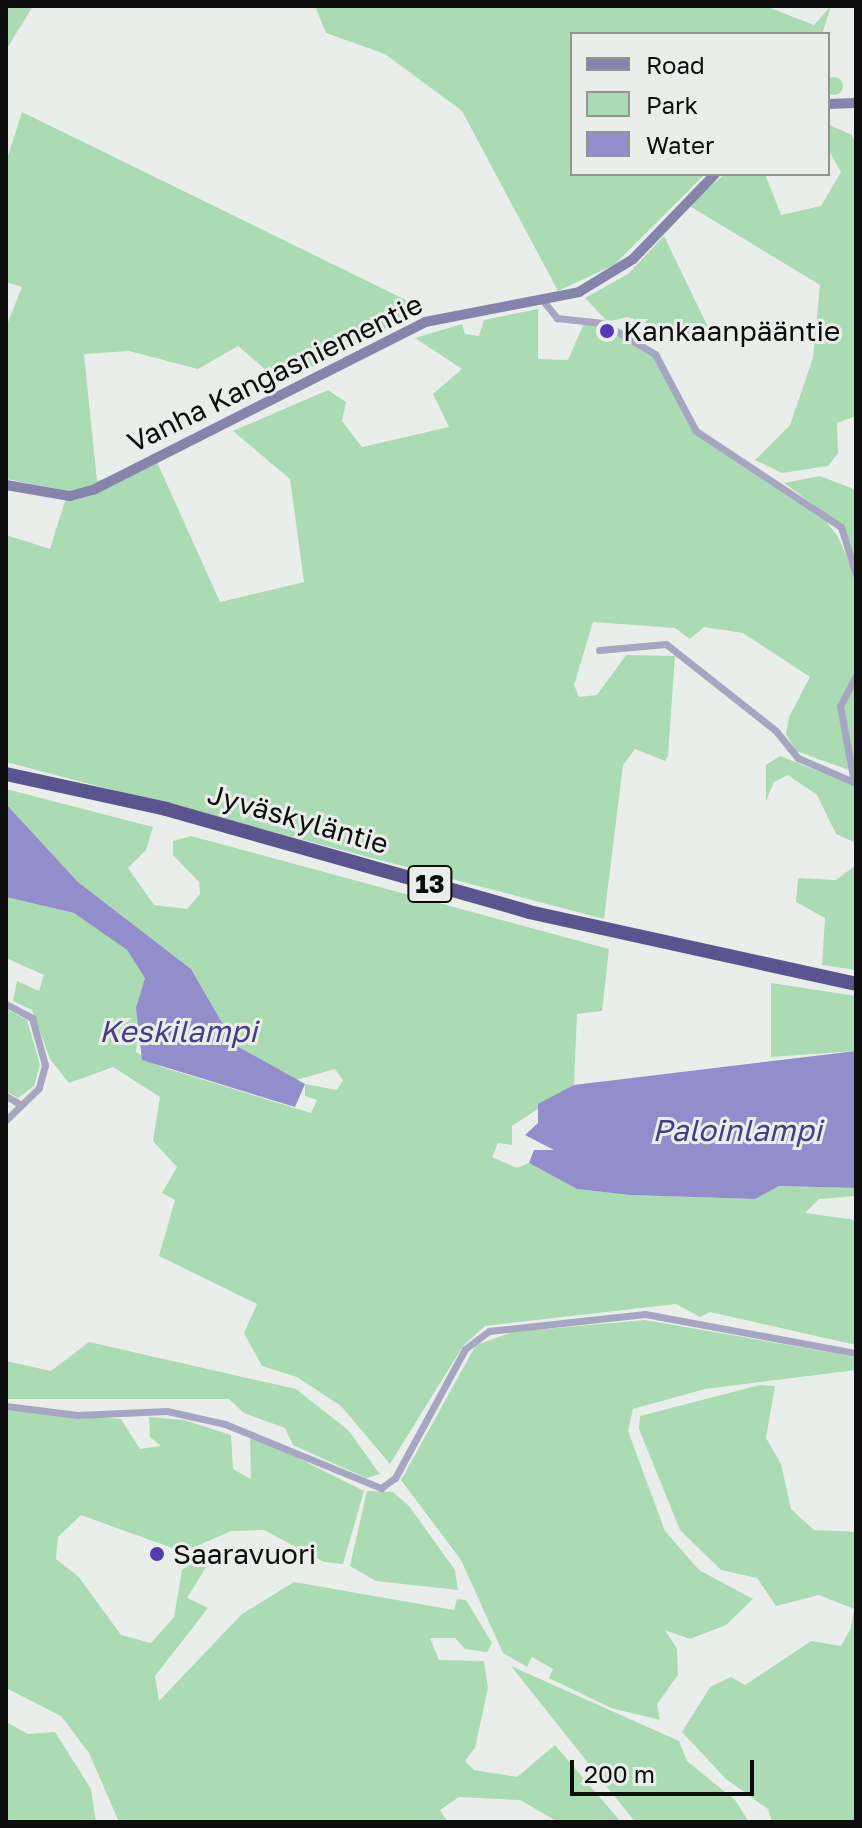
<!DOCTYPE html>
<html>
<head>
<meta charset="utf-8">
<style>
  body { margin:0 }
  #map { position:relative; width:862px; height:1828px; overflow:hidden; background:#eaeeea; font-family:"Golos Text",sans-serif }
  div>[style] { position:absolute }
  .green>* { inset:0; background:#abdbb3 }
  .round { border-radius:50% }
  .water>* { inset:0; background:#928ecb }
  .street>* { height:7px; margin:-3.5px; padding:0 3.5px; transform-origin:3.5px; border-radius:3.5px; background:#a7a6c2 }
  .secondary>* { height:10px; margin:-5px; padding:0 5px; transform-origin:5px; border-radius:5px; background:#8683ad }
  .highway>* { height:14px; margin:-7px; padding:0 7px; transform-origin:7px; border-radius:7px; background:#5a558e }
  .dots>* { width:22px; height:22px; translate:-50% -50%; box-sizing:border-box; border:4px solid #eaeeea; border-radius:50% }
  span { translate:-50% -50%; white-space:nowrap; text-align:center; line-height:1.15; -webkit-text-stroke:6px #eaeeea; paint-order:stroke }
  .shield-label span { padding:2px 6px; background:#eaeeea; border:2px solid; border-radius:6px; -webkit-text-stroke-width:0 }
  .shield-label { font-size:26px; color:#0c0d0c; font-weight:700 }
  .poi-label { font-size:28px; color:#0c0d0c }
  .left { translate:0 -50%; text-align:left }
  .street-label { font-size:28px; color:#0c0d0c }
  .water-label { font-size:30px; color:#473c86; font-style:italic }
  .frame { position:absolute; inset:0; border:8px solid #0c0d0c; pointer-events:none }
  .legend { position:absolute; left:570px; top:32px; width:260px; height:144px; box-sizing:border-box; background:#eaeeea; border:2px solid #919491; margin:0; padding:10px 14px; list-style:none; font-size:24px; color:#0c0d0c }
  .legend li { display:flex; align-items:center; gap:16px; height:40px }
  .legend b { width:40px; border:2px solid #919491 }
  .scale { position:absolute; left:570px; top:1760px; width:184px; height:36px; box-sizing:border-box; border:4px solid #0c0d0c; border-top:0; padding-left:10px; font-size:24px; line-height:28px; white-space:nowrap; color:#0c0d0c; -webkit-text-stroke:6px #eaeeea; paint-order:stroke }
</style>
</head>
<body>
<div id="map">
  <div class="green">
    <i style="clip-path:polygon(6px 6px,33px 6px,6px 50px)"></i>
    <i style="clip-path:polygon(315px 6px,765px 6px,814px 25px,831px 6px,822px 34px,572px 34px,572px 174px,705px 174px,614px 265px,558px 291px,462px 111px,385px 54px,326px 33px)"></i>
    <i class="round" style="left:825px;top:77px;width:18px;height:18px"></i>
    <i style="clip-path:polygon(22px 112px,412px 303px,396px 323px,281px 383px,238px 346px,198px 369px,129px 351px,84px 354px,97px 481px,157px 462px,220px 602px,304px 582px,290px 479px,233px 431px,328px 390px,346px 402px,342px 421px,362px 447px,449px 427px,433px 394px,462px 369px,415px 338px,462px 324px,465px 334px,479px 336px,484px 320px,538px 309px,538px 359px,568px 360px,585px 321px,602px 325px,653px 356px,694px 433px,822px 516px,838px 537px,856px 578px,856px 673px,838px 706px,849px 770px,796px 751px,786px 734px,789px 717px,810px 677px,743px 633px,704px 627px,690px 639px,675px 628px,593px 622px,574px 685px,579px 697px,597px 695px,626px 655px,675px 656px,668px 756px,665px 761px,635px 749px,623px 765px,604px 919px,6px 762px,6px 535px,50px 549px,68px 491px,6px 479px,6px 327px,22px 287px,6px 282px,6px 162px)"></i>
    <i style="clip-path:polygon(828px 124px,852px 135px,856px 145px,856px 416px,837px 423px,838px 453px,828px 466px,782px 473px,755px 460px,790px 425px,813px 358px,820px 285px,688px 205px,725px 174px,765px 174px,781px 215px,821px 206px,841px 172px,828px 149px)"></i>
    <i style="clip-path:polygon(664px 236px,707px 325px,697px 340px,627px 317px,608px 322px,585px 298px,628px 274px)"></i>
    <i style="clip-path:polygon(820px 476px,856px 490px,856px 567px,842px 526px,784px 483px)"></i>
    <i style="clip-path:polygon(856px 679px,856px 779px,842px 701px)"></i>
    <i style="clip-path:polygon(780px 756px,856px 786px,856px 843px,836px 834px,817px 795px,788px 775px,774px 782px,766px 801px,766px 765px)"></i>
    <i style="clip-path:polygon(6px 789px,153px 827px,146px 850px,128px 868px,154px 905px,187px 909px,200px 894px,199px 882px,173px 855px,173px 841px,191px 836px,609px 949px,602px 1011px,577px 1014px,574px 1085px,512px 1126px,512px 1145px,498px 1143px,492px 1157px,517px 1168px,529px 1163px,577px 1189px,630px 1195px,755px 1199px,779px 1186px,856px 1188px,856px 1196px,819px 1199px,805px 1213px,856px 1220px,856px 1345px,710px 1312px,700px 1317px,676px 1304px,485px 1326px,463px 1346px,390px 1464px,341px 1406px,297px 1377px,262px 1366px,244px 1333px,257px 1304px,159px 1256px,175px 1200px,162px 1193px,177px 1167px,153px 1141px,160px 1097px,113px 1067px,69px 1083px,50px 1059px,32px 1010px,13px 1001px,17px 981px,39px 991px,44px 975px,6px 958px,6px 897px,74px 913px,127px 950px,145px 977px,136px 1052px,162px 1067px,311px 1113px,317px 1100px,305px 1096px,305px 1084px,337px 1090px,343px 1080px,335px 1069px,296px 1080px,235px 1045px,191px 969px,78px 882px,6px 804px)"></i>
    <i style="clip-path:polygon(856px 865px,856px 970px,822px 965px,825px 918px,796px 902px,798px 878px,836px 880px)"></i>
    <i style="clip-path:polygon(771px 983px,856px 996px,856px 1051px,771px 1057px)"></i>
    <i style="clip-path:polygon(6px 1009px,27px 1020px,40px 1065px,34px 1086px,18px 1098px,6px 1091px)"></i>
    <i style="clip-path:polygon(645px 1320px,856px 1357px,856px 1370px,705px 1389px,633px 1409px,628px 1431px,665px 1531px,699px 1570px,753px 1599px,726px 1625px,690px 1639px,665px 1630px,677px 1649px,678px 1675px,657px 1704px,660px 1720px,611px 1708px,549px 1678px,553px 1669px,532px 1657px,527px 1667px,503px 1653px,461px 1560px,401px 1480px,476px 1345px,513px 1332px)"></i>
    <i style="clip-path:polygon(89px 1342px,296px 1389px,348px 1430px,380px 1474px,366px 1478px,293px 1445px,285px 1428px,244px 1413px,229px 1399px,6px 1399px,6px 1361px,51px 1371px)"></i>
    <i style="clip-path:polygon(760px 1385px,775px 1386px,766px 1438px,781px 1464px,791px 1509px,814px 1530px,856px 1532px,856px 1822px,772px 1822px,768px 1809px,726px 1779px,682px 1732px,710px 1687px,731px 1677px,745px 1685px,811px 1641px,841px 1646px,851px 1628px,854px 1609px,819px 1595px,776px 1606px,757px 1578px,721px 1570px,680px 1530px,639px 1429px,640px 1416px)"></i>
    <i style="clip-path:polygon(6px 1410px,121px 1419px,140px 1449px,161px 1446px,150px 1437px,149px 1417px,184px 1420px,231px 1435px,233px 1469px,251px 1479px,250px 1434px,364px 1491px,343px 1564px,324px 1562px,264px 1530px,231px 1531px,183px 1552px,81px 1515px,58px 1537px,56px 1559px,78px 1576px,121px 1635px,151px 1643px,174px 1617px,182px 1570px,204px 1555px,206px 1567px,187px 1598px,208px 1608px,155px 1676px,159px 1701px,242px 1614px,294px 1582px,454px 1610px,457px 1599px,466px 1600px,492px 1643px,487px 1652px,465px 1649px,455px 1638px,430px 1638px,439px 1660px,484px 1661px,488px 1688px,475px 1748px,465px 1761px,474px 1770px,517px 1777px,555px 1745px,621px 1822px,558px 1822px,520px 1800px,459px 1797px,440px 1810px,448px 1822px,119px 1822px,89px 1753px,61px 1716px,6px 1688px)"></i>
    <i style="clip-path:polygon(367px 1491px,393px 1492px,409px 1506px,455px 1570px,458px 1590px,376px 1581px,350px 1566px)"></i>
    <i style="clip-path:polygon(511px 1666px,679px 1741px,687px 1761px,735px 1800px,749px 1822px,635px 1822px)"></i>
    <i style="clip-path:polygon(6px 1722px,28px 1734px,55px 1732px,91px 1789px,96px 1822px,6px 1822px)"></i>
  </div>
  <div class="water">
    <i style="clip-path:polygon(6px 804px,78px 882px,191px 969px,235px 1045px,305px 1084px,295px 1107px,142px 1060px,136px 1008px,145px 978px,127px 950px,74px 913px,6px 897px)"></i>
    <i style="clip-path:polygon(856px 1051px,856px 1188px,779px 1186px,755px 1199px,630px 1195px,577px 1189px,529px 1163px,534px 1150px,554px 1150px,525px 1135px,538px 1123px,538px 1104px,574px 1085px)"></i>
  </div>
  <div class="street">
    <i style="left:544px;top:302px;width:21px;rotate:51deg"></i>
    <i style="left:557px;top:318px;width:46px;rotate:6.2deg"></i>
    <i style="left:603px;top:323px;width:61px;rotate:30.8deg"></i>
    <i style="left:655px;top:354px;width:87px;rotate:62deg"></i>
    <i style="left:696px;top:431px;width:174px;rotate:33.5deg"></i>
    <i style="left:841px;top:527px;width:50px;rotate:72.6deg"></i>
    <i style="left:599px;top:650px;width:67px;rotate:-5.1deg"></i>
    <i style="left:666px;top:644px;width:140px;rotate:38.3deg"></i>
    <i style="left:776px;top:731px;width:35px;rotate:51deg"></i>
    <i style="left:798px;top:758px;width:63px;rotate:23.3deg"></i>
    <i style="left:854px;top:782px;width:77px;rotate:-100.4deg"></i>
    <i style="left:840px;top:706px;width:34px;rotate:-62deg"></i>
    <i style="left:6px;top:1004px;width:30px;rotate:28deg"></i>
    <i style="left:32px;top:1018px;width:49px;rotate:74.5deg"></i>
    <i style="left:45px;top:1065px;width:24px;rotate:105deg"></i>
    <i style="left:39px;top:1088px;width:46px;rotate:135.9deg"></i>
    <i style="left:6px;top:1096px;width:16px;rotate:30deg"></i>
    <i style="left:6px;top:1406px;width:72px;rotate:7.2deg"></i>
    <i style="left:77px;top:1415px;width:90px;rotate:-2.5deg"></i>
    <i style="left:167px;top:1411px;width:59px;rotate:12.6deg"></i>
    <i style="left:225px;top:1424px;width:169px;rotate:22.3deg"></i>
    <i style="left:381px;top:1488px;width:17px;rotate:-36deg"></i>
    <i style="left:395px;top:1478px;width:147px;rotate:-61.5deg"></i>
    <i style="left:465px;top:1349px;width:30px;rotate:-37deg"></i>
    <i style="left:489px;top:1331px;width:157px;rotate:-6.2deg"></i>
    <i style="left:645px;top:1314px;width:215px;rotate:10.5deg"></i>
  </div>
  <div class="secondary">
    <i style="left:828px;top:104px;width:28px;rotate:-2deg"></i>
    <i style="left:6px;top:485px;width:65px;rotate:9.8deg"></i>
    <i style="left:70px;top:496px;width:24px;rotate:-15deg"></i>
    <i style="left:93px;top:490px;width:372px;rotate:-26.8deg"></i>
    <i style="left:425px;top:322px;width:157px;rotate:-11deg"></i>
    <i style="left:579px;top:292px;width:63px;rotate:-31.4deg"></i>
    <i style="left:633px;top:259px;width:118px;rotate:-46deg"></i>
  </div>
  <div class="highway">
    <i style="left:6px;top:774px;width:164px;rotate:12.3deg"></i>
    <i style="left:166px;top:809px;width:377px;rotate:15.8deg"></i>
    <i style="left:529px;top:912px;width:335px;rotate:12.4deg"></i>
  </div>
  <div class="dots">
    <i style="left:607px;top:331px;background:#543ab2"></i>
    <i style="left:157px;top:1554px;background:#543ab2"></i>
  </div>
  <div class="shield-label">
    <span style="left:430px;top:884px">13</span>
  </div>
  <div class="poi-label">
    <span class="left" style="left:623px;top:331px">Kankaanpääntie</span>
    <span class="left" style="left:173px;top:1554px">Saaravuori</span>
  </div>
  <div class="street-label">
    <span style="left:275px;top:373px;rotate:-26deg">Vanha Kangasniementie</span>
    <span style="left:298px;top:819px;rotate:16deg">Jyväskyläntie</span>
  </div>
  <div class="water-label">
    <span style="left:178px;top:1031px">Keskilampi</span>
    <span style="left:737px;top:1130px">Paloinlampi</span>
  </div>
  <div class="frame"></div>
  <ul class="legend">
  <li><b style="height:10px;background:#8683ad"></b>Road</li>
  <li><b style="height:22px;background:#abdbb3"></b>Park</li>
  <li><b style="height:22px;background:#928ecb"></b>Water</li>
  </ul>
  <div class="scale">200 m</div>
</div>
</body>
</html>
